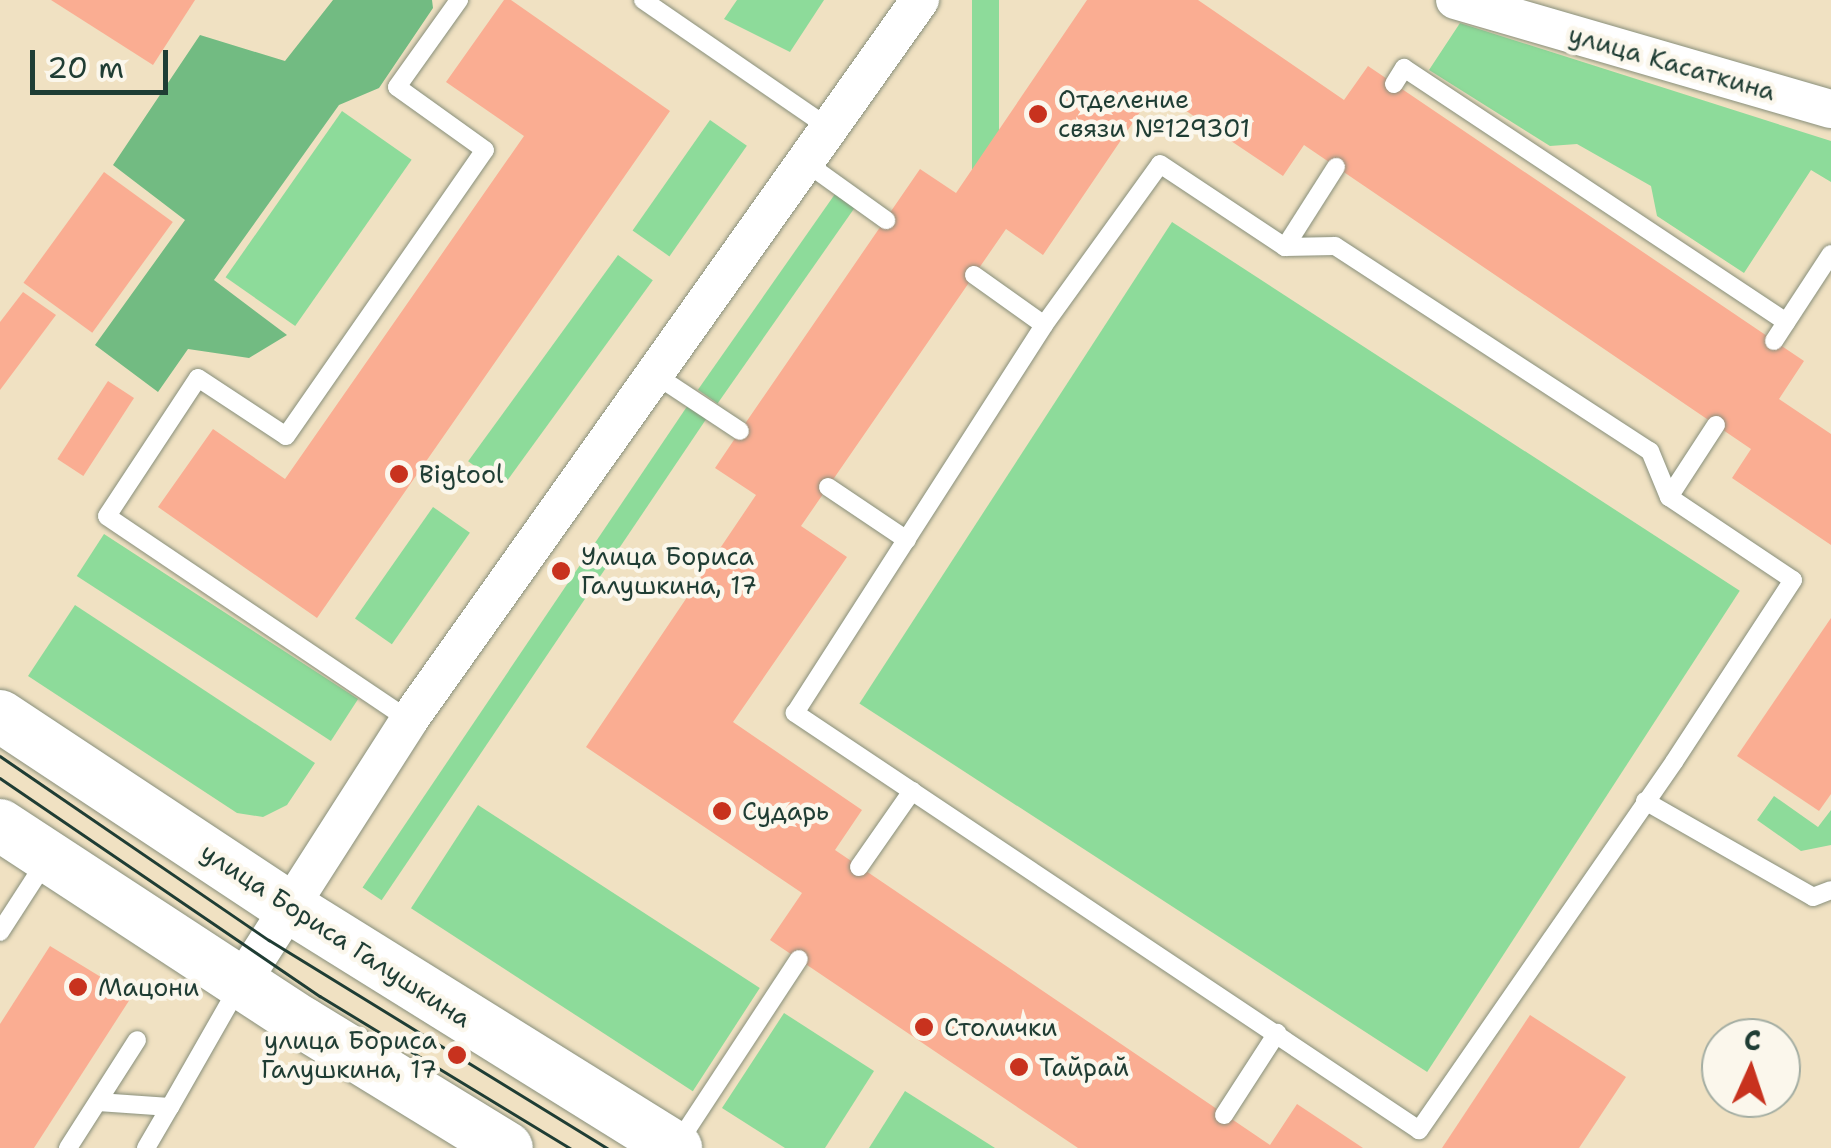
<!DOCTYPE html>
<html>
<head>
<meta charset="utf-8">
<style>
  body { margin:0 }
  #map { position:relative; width:1831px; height:1148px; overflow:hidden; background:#f0e1c2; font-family:"Shantell Sans",sans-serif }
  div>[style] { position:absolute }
  .green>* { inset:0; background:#8ddb9a; transform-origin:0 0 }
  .forest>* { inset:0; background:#72bb82 }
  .building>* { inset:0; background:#faad92; transform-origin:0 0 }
  .roads { filter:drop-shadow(0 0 2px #888f7b) drop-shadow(0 0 2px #888f7b) }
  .lane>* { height:18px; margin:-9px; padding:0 9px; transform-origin:9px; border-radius:9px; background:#fff }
  .street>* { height:38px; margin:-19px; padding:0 19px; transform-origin:19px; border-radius:19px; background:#fff }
  .secondary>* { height:52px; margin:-26px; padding:0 26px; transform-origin:26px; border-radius:26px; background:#fff }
  .tram>* { height:2.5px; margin:-1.25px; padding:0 1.25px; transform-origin:1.25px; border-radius:1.25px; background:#1f3d34 }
  .dots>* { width:28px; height:28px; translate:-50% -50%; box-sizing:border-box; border:5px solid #fbf7ec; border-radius:50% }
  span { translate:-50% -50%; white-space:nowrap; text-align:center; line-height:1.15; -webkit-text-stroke:9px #fbf7ec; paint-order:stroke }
  .street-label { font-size:25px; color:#1f3d34 }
  .poi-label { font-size:25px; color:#1f3d34 }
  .left { translate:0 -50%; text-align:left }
  .right { translate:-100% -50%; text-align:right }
  .north { position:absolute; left:1701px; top:1018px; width:100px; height:100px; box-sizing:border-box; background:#fbf7ec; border:2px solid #a3ada2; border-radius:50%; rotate:3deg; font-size:28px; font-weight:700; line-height:40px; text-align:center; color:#1f3d34 }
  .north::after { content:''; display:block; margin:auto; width:35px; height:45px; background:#c8321e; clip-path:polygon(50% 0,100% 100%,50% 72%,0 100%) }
  .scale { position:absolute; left:30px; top:50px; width:138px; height:45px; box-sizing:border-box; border:5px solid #1f3d34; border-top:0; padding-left:12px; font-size:30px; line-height:35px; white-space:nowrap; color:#1f3d34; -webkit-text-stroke:8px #fbf7ec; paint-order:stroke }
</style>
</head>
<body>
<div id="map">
  <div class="green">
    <i style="clip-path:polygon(737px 0,824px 0,790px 52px,724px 19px)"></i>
    <i style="left:972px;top:0;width:27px;height:214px"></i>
    <i style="clip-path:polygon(1460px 23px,1831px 141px,1831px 182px,1811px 170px,1744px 273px,1657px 216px,1651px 186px,1577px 144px,1550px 146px,1429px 70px)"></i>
    <i style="left:342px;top:111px;width:85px;height:203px;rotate:35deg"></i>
    <i style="left:710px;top:120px;width:45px;height:135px;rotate:35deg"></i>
    <i style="left:835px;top:194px;width:24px;height:239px;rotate:35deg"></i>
    <i style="left:1172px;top:222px;width:677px;height:574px;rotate:33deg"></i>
    <i style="left:618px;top:255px;width:43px;height:255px;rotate:36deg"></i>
    <i style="left:688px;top:405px;width:23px;height:582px;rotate:34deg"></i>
    <i style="left:433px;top:507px;width:45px;height:136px;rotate:35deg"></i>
    <i style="left:104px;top:534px;width:303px;height:50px;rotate:33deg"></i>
    <i style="clip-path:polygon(75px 605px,315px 763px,287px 805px,263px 817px,237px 813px,28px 676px)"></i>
    <i style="clip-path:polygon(1774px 796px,1818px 827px,1831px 810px,1831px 845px,1801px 851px,1757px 820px)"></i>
    <i style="left:478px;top:805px;width:336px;height:123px;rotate:33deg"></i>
    <i style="clip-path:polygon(784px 1013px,874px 1071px,825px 1148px,785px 1148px,722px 1108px)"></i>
    <i style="clip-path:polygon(905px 1091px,995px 1148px,869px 1148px)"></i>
  </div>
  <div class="forest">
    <i style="clip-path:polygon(333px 0,432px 0,433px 8px,379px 88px,339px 105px,214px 280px,287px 335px,249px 358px,188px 349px,158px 392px,95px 345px,185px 220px,113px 165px,200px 35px,285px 61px)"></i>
  </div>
  <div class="building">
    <i style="clip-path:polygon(51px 0,195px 0,153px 65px)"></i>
    <i style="clip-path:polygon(504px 0,511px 0,670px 111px,317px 618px,158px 507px,213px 429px,285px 479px,524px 136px,446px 82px)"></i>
    <i style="clip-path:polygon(1087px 0,1198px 0,1344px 100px,1368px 66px,1804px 361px,1779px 399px,1831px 434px,1831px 545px,1732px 478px,1751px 449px,1304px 145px,1283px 176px,1155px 90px,1043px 255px,1006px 229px,801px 526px,847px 557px,733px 722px,862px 810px,835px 850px,1270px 1145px,1297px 1104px,1363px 1148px,1078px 1148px,770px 940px,802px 893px,586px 747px,756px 495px,715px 468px,740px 431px,920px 169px,956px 193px)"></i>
    <i style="left:104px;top:172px;width:85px;height:137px;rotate:36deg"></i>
    <i style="clip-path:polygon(23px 292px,56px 315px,0 390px,0 322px)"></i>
    <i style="left:108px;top:381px;width:31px;height:93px;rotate:33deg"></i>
    <i style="clip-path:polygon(1831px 618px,1831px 794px,1819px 811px,1737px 756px)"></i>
    <i style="clip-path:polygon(50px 946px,132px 996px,34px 1148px,0 1148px,0 1024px)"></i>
    <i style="clip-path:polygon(1530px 1015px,1626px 1077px,1579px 1148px,1442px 1148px)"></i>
  </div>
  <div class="roads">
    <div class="lane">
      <i style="left:643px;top:0;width:226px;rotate:34.5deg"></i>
      <i style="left:1394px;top:84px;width:19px;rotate:-58deg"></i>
      <i style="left:1404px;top:68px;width:459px;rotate:33.6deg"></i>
      <i style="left:805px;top:162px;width:100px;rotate:35.6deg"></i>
      <i style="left:1160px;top:164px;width:150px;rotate:33.6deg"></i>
      <i style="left:1285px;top:247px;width:50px;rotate:-1.1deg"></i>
      <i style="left:1335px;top:246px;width:376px;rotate:33.1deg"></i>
      <i style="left:1650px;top:451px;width:50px;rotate:67.6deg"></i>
      <i style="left:1669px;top:497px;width:149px;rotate:33.8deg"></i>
      <i style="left:1793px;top:580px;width:217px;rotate:123.2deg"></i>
      <i style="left:1674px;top:762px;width:448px;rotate:124.7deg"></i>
      <i style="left:1419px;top:1130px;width:751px;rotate:-146.25deg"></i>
      <i style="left:795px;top:713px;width:461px;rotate:-57.3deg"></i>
      <i style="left:1044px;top:325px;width:198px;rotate:-54.2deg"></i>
      <i style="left:1285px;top:247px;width:95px;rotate:-57.5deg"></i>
      <i style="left:974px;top:275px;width:86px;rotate:35.5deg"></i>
      <i style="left:1774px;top:341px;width:104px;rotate:-56.8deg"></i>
      <i style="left:654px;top:374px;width:103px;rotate:33.5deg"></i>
      <i style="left:828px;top:487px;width:95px;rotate:33.9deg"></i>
      <i style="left:1669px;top:497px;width:86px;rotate:-56.9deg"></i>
      <i style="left:409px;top:720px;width:364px;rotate:-146deg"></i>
      <i style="left:107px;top:516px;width:165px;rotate:-56.6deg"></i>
      <i style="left:198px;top:378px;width:105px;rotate:33.4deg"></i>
      <i style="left:286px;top:436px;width:348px;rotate:-55.2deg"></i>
      <i style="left:485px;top:150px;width:108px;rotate:-144.4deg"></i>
      <i style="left:397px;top:87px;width:107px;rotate:-54.5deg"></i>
      <i style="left:1645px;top:801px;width:193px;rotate:29.7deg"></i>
      <i style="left:1813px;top:897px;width:19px;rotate:-21deg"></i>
      <i style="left:859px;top:867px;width:93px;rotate:-55.1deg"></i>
      <i style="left:0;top:932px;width:85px;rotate:-57.1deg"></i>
      <i style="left:98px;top:1102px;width:72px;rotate:4deg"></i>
      <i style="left:170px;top:1107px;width:137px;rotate:-60.3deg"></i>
      <i style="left:1224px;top:1115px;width:98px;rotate:-57.1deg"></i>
      <i style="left:678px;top:1143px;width:220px;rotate:-56.7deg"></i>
      <i style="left:68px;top:1148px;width:128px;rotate:-57.4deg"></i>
      <i style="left:146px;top:1148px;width:48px;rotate:-59.7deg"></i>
    </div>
    <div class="street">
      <i style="left:1455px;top:0;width:391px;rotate:16.2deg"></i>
      <i style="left:241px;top:983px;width:312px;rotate:-57.4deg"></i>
      <i style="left:409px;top:720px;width:883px;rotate:-54.64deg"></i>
    </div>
    <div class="secondary">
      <i style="left:0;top:716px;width:346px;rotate:33.5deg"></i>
      <i style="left:289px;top:907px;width:456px;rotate:31.9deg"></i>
      <i style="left:0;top:825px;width:362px;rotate:33.2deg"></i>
      <i style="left:303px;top:1023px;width:239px;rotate:31.5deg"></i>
    </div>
  </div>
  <div class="tram">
    <i style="left:0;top:756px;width:326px;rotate:34.4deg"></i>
    <i style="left:269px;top:940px;width:397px;rotate:31.6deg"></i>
    <i style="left:0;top:778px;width:387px;rotate:34.3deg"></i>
    <i style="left:320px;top:996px;width:293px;rotate:31.3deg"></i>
  </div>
  <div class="dots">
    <i style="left:1038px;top:114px;background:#c8321e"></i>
    <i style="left:399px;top:474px;background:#c8321e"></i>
    <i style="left:561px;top:571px;background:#c8321e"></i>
    <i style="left:722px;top:811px;background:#c8321e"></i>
    <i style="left:78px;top:987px;background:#c8321e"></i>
    <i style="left:924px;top:1027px;background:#c8321e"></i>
    <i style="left:457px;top:1055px;background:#c8321e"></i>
    <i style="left:1019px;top:1067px;background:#c8321e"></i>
  </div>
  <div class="street-label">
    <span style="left:1672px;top:63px;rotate:16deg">улица Касаткина</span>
    <span style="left:336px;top:935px;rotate:33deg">улица Бориса Галушкина</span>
  </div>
  <div class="poi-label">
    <span class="left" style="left:1058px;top:114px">Отделение<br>связи №129301</span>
    <span class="left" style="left:419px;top:474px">Bigtool</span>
    <span class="left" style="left:581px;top:571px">Улица Бориса<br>Галушкина, 17</span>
    <span class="left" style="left:742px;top:811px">Сударь</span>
    <span class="left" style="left:98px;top:987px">Мацони</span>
    <span class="left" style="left:944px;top:1027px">Столички</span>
    <span class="right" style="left:437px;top:1055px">улица Бориса<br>Галушкина, 17</span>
    <span class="left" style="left:1039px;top:1067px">Тайрай</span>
  </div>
  <div class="north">С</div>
  <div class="scale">20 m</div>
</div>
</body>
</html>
